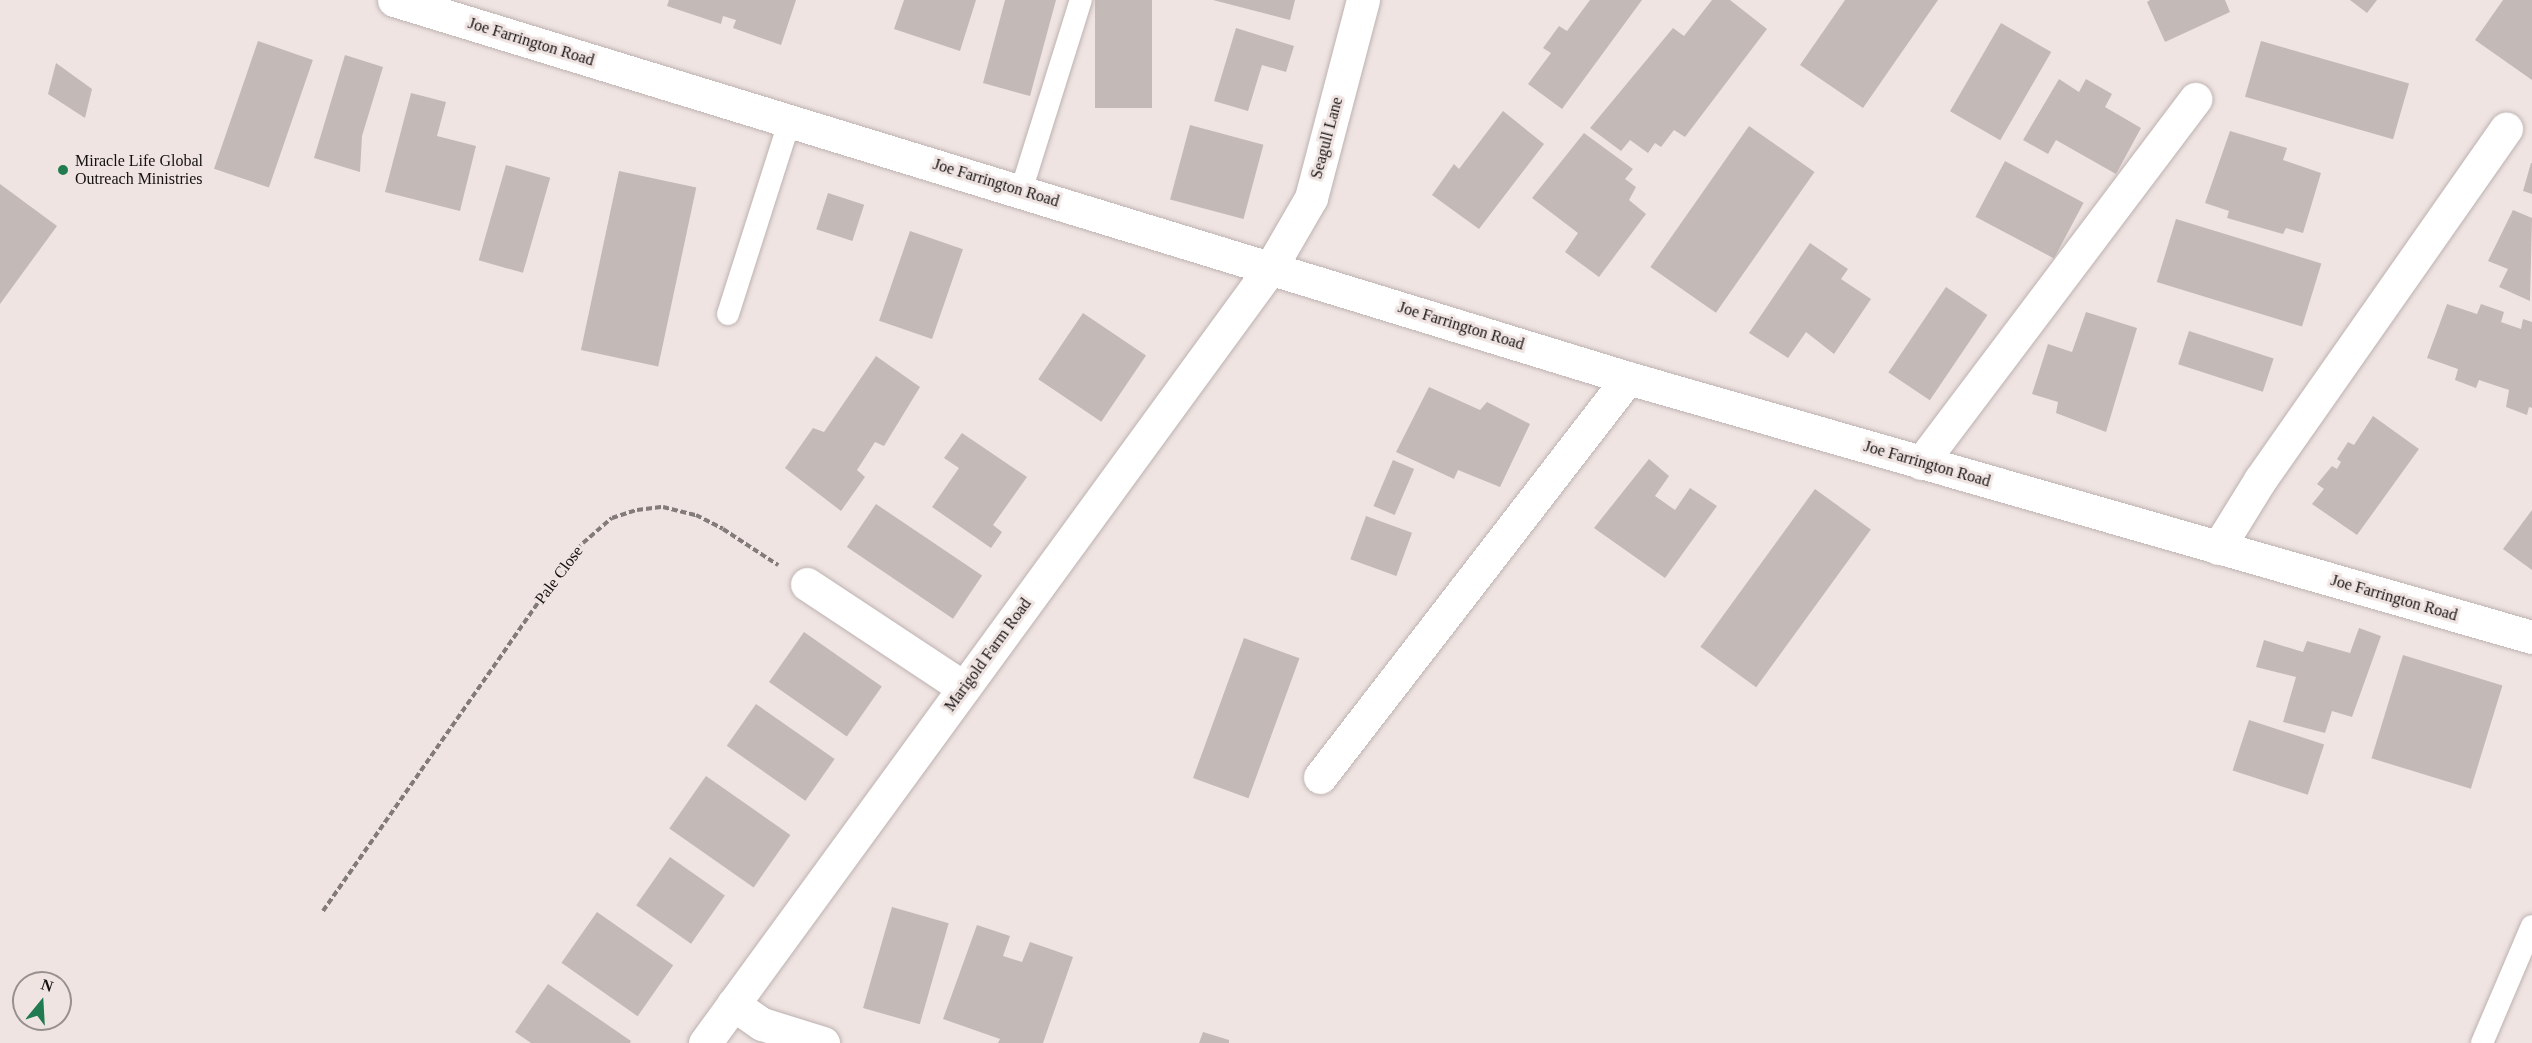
<!DOCTYPE html>
<html>
<head>
<meta charset="utf-8">
<style>
  body { margin:0 }
  #map { position:relative; width:2532px; height:1043px; overflow:hidden; background:#efe4e2; font-family:Georgia,serif }
  div>[style] { position:absolute }
  .building>* { inset:0; background:#c3b9b7; transform-origin:0 0 }
  .path>* { height:4px; margin-top:-2px; transform-origin:0; background:repeating-linear-gradient(90deg,#827b7a 0 6px,transparent 0 9px) }
  .roads { filter:drop-shadow(0 0 2px #bdb2b1) drop-shadow(0 0 2px #bdb2b1) }
  .service>* { height:22px; margin:-11px; padding:0 11px; transform-origin:11px; border-radius:11px; background:#fff }
  .minor>* { height:33px; margin:-16.5px; padding:0 16.5px; transform-origin:16.5px; border-radius:16.5px; background:#fff }
  .tertiary>* { height:33px; margin:-16.5px; padding:0 16.5px; transform-origin:16.5px; border-radius:16.5px; background:#fff }
  .secondary>* { height:33px; margin:-16.5px; padding:0 16.5px; transform-origin:16.5px; border-radius:16.5px; background:#fff }
  .dots>* { width:16px; height:16px; translate:-50% -50%; box-sizing:border-box; border:3px solid #efe4e2; border-radius:50% }
  span { translate:-50% -50%; white-space:nowrap; text-align:center; line-height:1.15; -webkit-text-stroke:6px #efe4e2; paint-order:stroke }
  .street-label { font-size:16px; color:#141110 }
  .poi-label { font-size:16px; color:#141110 }
  .left { translate:0 -50%; text-align:left }
  .north { position:absolute; left:12px; top:971px; width:60px; height:60px; box-sizing:border-box; background:#efe4e2; border:2px solid #97908e; border-radius:50%; rotate:18deg; font-size:16px; font-weight:700; line-height:24px; text-align:center; color:#141110 }
  .north::after { content:''; display:block; margin:auto; width:21px; height:27px; background:#217b50; clip-path:polygon(50% 0,100% 100%,50% 72%,0 100%) }
</style>
</head>
<body>
<div id="map">
  <div class="building">
    <i style="clip-path:polygon(669px 0,796px 0,781px 45px,733px 28px,736px 20px,723px 16px,721px 24px,667px 6px)"></i>
    <i style="clip-path:polygon(904px 0,976px 0,960px 51px,894px 29px)"></i>
    <i style="clip-path:polygon(1005px 0,1056px 0,1030px 96px,983px 83px)"></i>
    <i style="left:1095px;top:0;width:57px;height:108px"></i>
    <i style="clip-path:polygon(1213px 0,1295px 0,1290px 20px)"></i>
    <i style="clip-path:polygon(1590px 0,1642px 0,1562px 109px,1528px 84px,1551px 53px,1543px 48px,1559px 26px,1567px 31px)"></i>
    <i style="clip-path:polygon(1712px 0,1730px 0,1767px 29px,1685px 137px,1674px 130px,1661px 147px,1655px 143px,1648px 153px,1630px 140px,1621px 151px,1590px 128px,1673px 28px,1684px 36px)"></i>
    <i style="clip-path:polygon(1845px 0,1938px 0,1863px 108px,1800px 65px)"></i>
    <i style="clip-path:polygon(2150px 0,2225px 0,2230px 12px,2165px 42px,2147px 2px)"></i>
    <i style="clip-path:polygon(2350px 0,2377px 0,2367px 13px)"></i>
    <i style="clip-path:polygon(2503px 0,2532px 0,2532px 80px,2475px 40px)"></i>
    <i style="left:2001px;top:23px;width:58px;height:102px;rotate:30deg"></i>
    <i style="clip-path:polygon(1236px 28px,1294px 46px,1286px 72px,1262px 65px,1248px 111px,1214px 101px)"></i>
    <i style="left:258px;top:41px;width:58px;height:135px;rotate:19deg"></i>
    <i style="left:2261px;top:41px;width:154px;height:58px;rotate:16deg"></i>
    <i style="clip-path:polygon(345px 55px,383px 67px,362px 136px,360px 172px,314px 158px)"></i>
    <i style="clip-path:polygon(56px 63px,92px 89px,85px 118px,48px 94px)"></i>
    <i style="clip-path:polygon(2059px 79px,2079px 92px,2086px 79px,2112px 94px,2105px 107px,2141px 128px,2116px 174px,2056px 140px,2048px 154px,2023px 140px)"></i>
    <i style="clip-path:polygon(411px 93px,446px 102px,437px 136px,476px 146px,460px 211px,385px 192px)"></i>
    <i style="clip-path:polygon(1503px 111px,1544px 144px,1479px 229px,1432px 195px,1454px 164px,1459px 169px)"></i>
    <i style="left:1190px;top:125px;width:76px;height:77px;rotate:15deg"></i>
    <i style="left:1749px;top:126px;width:80px;height:172px;rotate:35deg"></i>
    <i style="clip-path:polygon(2230px 131px,2287px 148px,2283px 160px,2321px 173px,2303px 233px,2286px 228px,2283px 234px,2227px 218px,2229px 211px,2205px 203px)"></i>
    <i style="clip-path:polygon(1584px 133px,1633px 169px,1625px 179px,1636px 187px,1629px 200px,1646px 214px,1599px 277px,1565px 252px,1578px 233px,1532px 198px)"></i>
    <i style="left:2005px;top:161px;width:89px;height:63px;rotate:28deg"></i>
    <i style="clip-path:polygon(2531px 163px,2532px 163px,2532px 194px,2523px 191px)"></i>
    <i style="left:506px;top:165px;width:46px;height:99px;rotate:16deg"></i>
    <i style="left:619px;top:171px;width:79px;height:183px;rotate:12deg"></i>
    <i style="clip-path:polygon(0 184px,57px 226px,0 304px)"></i>
    <i style="left:828px;top:193px;width:38px;height:38px;rotate:18deg"></i>
    <i style="clip-path:polygon(2513px 210px,2532px 218px,2530px 301px,2499px 287px,2508px 269px,2488px 261px)"></i>
    <i style="left:2176px;top:219px;width:152px;height:66px;rotate:17deg"></i>
    <i style="left:910px;top:231px;width:56px;height:95px;rotate:19deg"></i>
    <i style="clip-path:polygon(1810px 243px,1848px 269px,1841px 279px,1871px 299px,1834px 354px,1806px 332px,1788px 358px,1749px 333px)"></i>
    <i style="left:1946px;top:287px;width:50px;height:103px;rotate:34deg"></i>
    <i style="clip-path:polygon(2447px 304px,2477px 314px,2481px 304px,2504px 312px,2501px 322px,2521px 329px,2523px 319px,2532px 322px,2532px 408px,2529px 407px,2527px 415px,2506px 407px,2509px 390px,2479px 380px,2476px 388px,2455px 380px,2458px 369px,2427px 358px)"></i>
    <i style="clip-path:polygon(2086px 312px,2137px 328px,2106px 432px,2056px 413px,2058px 402px,2032px 394px,2048px 344px,2072px 352px)"></i>
    <i style="left:1083px;top:313px;width:76px;height:80px;rotate:34deg"></i>
    <i style="left:2189px;top:331px;width:89px;height:35px;rotate:18deg"></i>
    <i style="clip-path:polygon(876px 356px,920px 387px,884px 446px,875px 442px,857px 470px,865px 477px,841px 511px,785px 468px,813px 428px,824px 432px)"></i>
    <i style="clip-path:polygon(1429px 387px,1480px 410px,1487px 402px,1530px 424px,1500px 487px,1458px 470px,1454px 479px,1396px 452px)"></i>
    <i style="clip-path:polygon(2373px 416px,2419px 449px,2357px 535px,2312px 504px,2324px 489px,2317px 484px,2332px 466px,2337px 469px,2341px 462px,2337px 459px,2348px 442px,2354px 445px)"></i>
    <i style="clip-path:polygon(962px 433px,1027px 477px,993px 525px,1002px 532px,991px 548px,932px 507px,959px 468px,944px 458px)"></i>
    <i style="clip-path:polygon(1649px 459px,1669px 476px,1655px 496px,1675px 510px,1690px 488px,1717px 506px,1665px 578px,1594px 528px)"></i>
    <i style="left:1393px;top:460px;width:23px;height:50px;rotate:23deg"></i>
    <i style="left:1815px;top:489px;width:69px;height:195px;rotate:36deg"></i>
    <i style="left:876px;top:504px;width:128px;height:52px;rotate:34deg"></i>
    <i style="clip-path:polygon(2532px 510px,2532px 570px,2503px 549px)"></i>
    <i style="left:1366px;top:516px;width:49px;height:46px;rotate:20deg"></i>
    <i style="clip-path:polygon(2359px 628px,2381px 636px,2352px 717px,2332px 711px,2325px 733px,2283px 722px,2296px 677px,2256px 667px,2264px 640px,2303px 652px,2307px 641px,2350px 653px)"></i>
    <i style="left:804px;top:632px;width:95px;height:61px;rotate:35deg"></i>
    <i style="left:1244px;top:638px;width:59px;height:149px;rotate:20deg"></i>
    <i style="left:2403px;top:655px;width:104px;height:108px;rotate:17deg"></i>
    <i style="left:756px;top:704px;width:96px;height:51px;rotate:35deg"></i>
    <i style="left:2249px;top:720px;width:79px;height:53px;rotate:18deg"></i>
    <i style="left:706px;top:776px;width:103px;height:64px;rotate:35deg"></i>
    <i style="left:670px;top:857px;width:67px;height:59px;rotate:35deg"></i>
    <i style="left:892px;top:907px;width:59px;height:105px;rotate:16deg"></i>
    <i style="left:597px;top:912px;width:93px;height:62px;rotate:35deg"></i>
    <i style="clip-path:polygon(977px 925px,1010px 936px,1003px 956px,1022px 962px,1030px 942px,1073px 957px,1043px 1043px,998px 1043px,1000px 1039px,943px 1019px)"></i>
    <i style="clip-path:polygon(548px 984px,631px 1041px,630px 1043px,531px 1043px,515px 1032px)"></i>
    <i style="clip-path:polygon(1203px 1032px,1229px 1040px,1229px 1043px,1199px 1043px)"></i>
  </div>
  <div class="path">
    <i style="left:323px;top:911px;width:414px;rotate:-55.1deg"></i>
    <i style="left:560px;top:571px;width:36px;rotate:-51deg"></i>
    <i style="left:583px;top:543px;width:38px;rotate:-41deg"></i>
    <i style="left:612px;top:518px;width:26px;rotate:-18deg"></i>
    <i style="left:637px;top:510px;width:26px;rotate:-7deg"></i>
    <i style="left:663px;top:507px;width:34px;rotate:14deg"></i>
    <i style="left:696px;top:515px;width:30px;rotate:27deg"></i>
    <i style="left:723px;top:529px;width:66px;rotate:33.2deg"></i>
  </div>
  <div class="roads">
    <div class="service">
      <i style="left:1021px;top:191px;width:200px;rotate:-72.6deg"></i>
      <i style="left:728px;top:314px;width:204px;rotate:-72.3deg"></i>
      <i style="left:2482px;top:1043px;width:127px;rotate:-66.9deg"></i>
    </div>
    <div class="minor">
      <i style="left:1271px;top:267px;width:80px;rotate:-59.9deg"></i>
      <i style="left:1311px;top:198px;width:205px;rotate:-75.3deg"></i>
      <i style="left:1921px;top:463px;width:456px;rotate:-53deg"></i>
      <i style="left:2218px;top:548px;width:80px;rotate:-58.3deg"></i>
      <i style="left:2260px;top:480px;width:429px;rotate:-55deg"></i>
      <i style="left:807px;top:584px;width:188px;rotate:33.5deg"></i>
      <i style="left:1320px;top:777px;width:504px;rotate:-52.33deg"></i>
      <i style="left:733px;top:1004px;width:35px;rotate:35deg"></i>
      <i style="left:762px;top:1024px;width:64px;rotate:17.3deg"></i>
    </div>
    <div class="tertiary">
      <i style="left:705px;top:1043px;width:960px;rotate:-53.89deg"></i>
    </div>
    <div class="secondary">
      <i style="left:394px;top:0;width:1291px;rotate:17.03deg"></i>
      <i style="left:1628px;top:378px;width:940px;rotate:15.99deg"></i>
    </div>
  </div>
  <div class="dots">
    <i style="left:63px;top:170px;background:#217b50"></i>
  </div>
  <div class="street-label">
    <span style="left:531px;top:42px;rotate:17deg">Joe Farrington Road</span>
    <span style="left:1327px;top:138px;rotate:-75deg">Seagull Lane</span>
    <span style="left:996px;top:183px;rotate:17deg">Joe Farrington Road</span>
    <span style="left:1461px;top:326px;rotate:17deg">Joe Farrington Road</span>
    <span style="left:1927px;top:464px;rotate:16deg">Joe Farrington Road</span>
    <span style="left:559px;top:575px;rotate:-53deg">Pale Close</span>
    <span style="left:2394px;top:598px;rotate:16deg">Joe Farrington Road</span>
    <span style="left:988px;top:655px;rotate:-54deg">Marigold Farm Road</span>
  </div>
  <div class="poi-label">
    <span class="left" style="left:75px;top:170px">Miracle Life Global<br>Outreach Ministries</span>
  </div>
  <div class="north">N</div>
</div>
</body>
</html>
